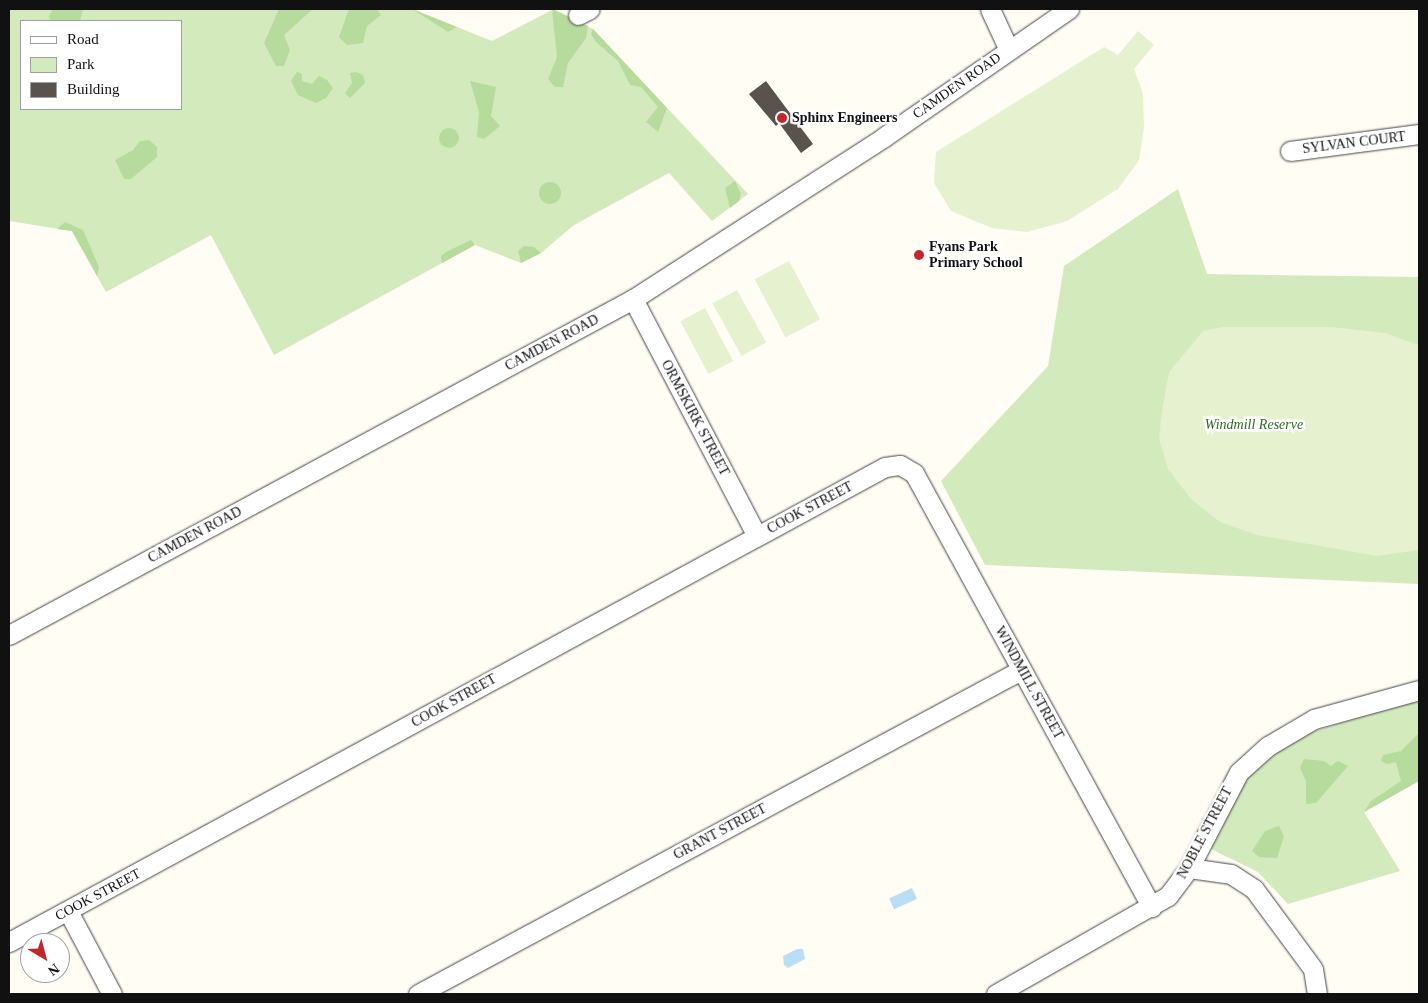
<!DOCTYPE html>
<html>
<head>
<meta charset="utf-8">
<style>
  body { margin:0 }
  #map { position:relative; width:1428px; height:1003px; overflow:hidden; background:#fffdf4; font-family:"Times New Roman",serif }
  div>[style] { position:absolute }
  .green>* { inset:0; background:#d3eabd }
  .forest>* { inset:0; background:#b7db9c }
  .round { border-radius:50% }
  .pitch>* { inset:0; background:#e5f1cf; transform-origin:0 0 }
  .water>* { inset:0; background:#b9def6; transform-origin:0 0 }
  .building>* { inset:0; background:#59524d }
  .roads { filter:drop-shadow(0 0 1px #444) drop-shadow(0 0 1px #444) }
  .minor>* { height:19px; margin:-9.5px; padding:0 9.5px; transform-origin:9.5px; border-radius:9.5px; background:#fff }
  .dots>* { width:14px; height:14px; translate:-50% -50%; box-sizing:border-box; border:2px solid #fff; border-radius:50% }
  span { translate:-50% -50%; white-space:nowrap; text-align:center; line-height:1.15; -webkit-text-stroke:5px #fff; paint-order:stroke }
  .street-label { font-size:14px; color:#111 }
  .poi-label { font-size:14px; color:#111; font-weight:700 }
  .left { translate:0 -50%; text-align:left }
  .park-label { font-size:14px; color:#2d6a20; font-style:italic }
  .frame { position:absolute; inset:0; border:10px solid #111; pointer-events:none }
  .legend { position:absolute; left:20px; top:20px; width:162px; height:90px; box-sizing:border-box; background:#fff; border:1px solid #a0a0a0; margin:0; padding:6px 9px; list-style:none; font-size:15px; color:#111 }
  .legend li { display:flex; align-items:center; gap:10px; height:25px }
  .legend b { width:25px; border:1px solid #a0a0a0 }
  .north { position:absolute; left:20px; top:933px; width:50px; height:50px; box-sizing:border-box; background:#fff; border:1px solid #a0a0a0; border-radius:50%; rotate:143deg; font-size:14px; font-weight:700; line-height:20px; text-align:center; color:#111 }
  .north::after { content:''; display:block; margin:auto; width:18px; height:22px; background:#c2272b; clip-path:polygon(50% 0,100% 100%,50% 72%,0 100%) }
</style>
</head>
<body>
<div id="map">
  <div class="green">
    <i style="clip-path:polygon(evenodd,9px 9px,412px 9px,492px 41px,554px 9px,593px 29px,748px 194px,712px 221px,669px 173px,574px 225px,541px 253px,521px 263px,475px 245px,274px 355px,211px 235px,106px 292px,72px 231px,9px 221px,9px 9px,21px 21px,181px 21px,181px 109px,21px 109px,21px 21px)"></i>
    <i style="clip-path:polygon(1178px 189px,1207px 274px,1419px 277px,1419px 584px,985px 565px,941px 481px,1048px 366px,1064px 266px)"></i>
    <i style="clip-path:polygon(1419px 699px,1419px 781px,1364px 812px,1400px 871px,1288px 904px,1258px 872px,1211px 849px,1245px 779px,1292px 738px)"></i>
  </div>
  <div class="forest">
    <i style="clip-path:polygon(83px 9px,80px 21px,51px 21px,49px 17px,52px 10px)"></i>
    <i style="clip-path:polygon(279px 9px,313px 9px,284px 35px,290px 50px,284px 66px,276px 66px,264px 43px)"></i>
    <i style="clip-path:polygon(349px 9px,377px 9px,381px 15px,367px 26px,363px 43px,347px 45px,339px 37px)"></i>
    <i style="clip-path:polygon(412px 9px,457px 27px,448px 32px)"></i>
    <i style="clip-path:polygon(552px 9px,588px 26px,586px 38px,568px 63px,563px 87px,555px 87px,548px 79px,557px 57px)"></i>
    <i style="clip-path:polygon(593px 29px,667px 108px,658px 132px,646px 122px,658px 107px,641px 87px,630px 85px,618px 61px,596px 42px,591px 34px)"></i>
    <i style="clip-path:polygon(297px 72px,302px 74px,302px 81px,312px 84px,319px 76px,327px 80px,333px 88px,326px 98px,316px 103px,298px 95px,291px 81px)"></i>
    <i style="clip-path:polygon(356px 72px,363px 75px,365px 83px,350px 98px,345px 93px,352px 83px,350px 73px)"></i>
    <i style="clip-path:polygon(470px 81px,496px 87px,491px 116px,500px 126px,484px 139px,477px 137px,479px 112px)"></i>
    <i class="round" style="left:439px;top:128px;width:20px;height:20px"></i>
    <i style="clip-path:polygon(149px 140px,157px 147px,157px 157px,131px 179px,124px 179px,115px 160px,133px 150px,140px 141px)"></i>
    <i style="clip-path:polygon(735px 181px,741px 194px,739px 201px,730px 208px,725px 188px)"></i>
    <i class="round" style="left:539px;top:182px;width:22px;height:22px"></i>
    <i style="clip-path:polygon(65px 222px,83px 230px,99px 267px,97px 276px,72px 231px,57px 229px)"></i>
    <i style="clip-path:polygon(471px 240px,475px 245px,442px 263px,441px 256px,446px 252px)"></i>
    <i style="clip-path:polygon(524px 246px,534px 247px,541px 253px,521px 263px,518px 251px)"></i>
    <i style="clip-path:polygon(1419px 733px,1419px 781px,1364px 812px,1371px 801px,1401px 781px,1396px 762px,1387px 764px,1381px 761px,1383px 755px,1401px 751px)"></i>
    <i style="clip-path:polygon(1304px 759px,1324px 761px,1331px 766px,1338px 761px,1348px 766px,1316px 803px,1306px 804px,1306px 781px,1300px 768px)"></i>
    <i style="clip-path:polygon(1279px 826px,1284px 836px,1277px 858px,1259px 857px,1252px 851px,1265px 831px)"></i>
  </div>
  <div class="pitch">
    <i style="clip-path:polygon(1138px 31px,1154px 45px,1134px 69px,1143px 94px,1144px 128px,1139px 160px,1118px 189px,1067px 221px,1027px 232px,992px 228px,951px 211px,934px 183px,936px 152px,1104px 47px,1118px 55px)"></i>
    <i style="left:789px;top:261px;width:66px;height:39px;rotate:62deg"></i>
    <i style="left:737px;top:290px;width:60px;height:28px;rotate:61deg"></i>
    <i style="left:705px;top:308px;width:60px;height:28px;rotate:62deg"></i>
    <i style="clip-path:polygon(1223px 327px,1332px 327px,1385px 333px,1419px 345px,1419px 550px,1377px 556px,1257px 535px,1220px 522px,1191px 499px,1168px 469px,1159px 438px,1162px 410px,1169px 372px,1203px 331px)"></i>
  </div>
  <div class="water">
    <i style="left:912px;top:888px;width:12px;height:25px;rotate:66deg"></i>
    <i style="clip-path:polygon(797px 949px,803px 949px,805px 959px,788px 968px,784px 965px,783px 956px)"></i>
  </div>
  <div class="building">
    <i style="clip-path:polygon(766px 81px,813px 144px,801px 153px,779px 123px,776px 126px,749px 94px)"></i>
  </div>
  <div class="roads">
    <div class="minor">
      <i style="left:990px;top:9px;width:45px;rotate:65.1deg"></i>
      <i style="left:578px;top:15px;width:13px;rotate:-27deg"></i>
      <i style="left:1290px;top:151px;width:130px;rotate:-7.5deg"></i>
      <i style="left:633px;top:299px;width:267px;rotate:62.4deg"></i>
      <i style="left:9px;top:635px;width:709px;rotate:-28.3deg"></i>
      <i style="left:633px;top:299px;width:299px;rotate:-32.8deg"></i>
      <i style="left:884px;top:137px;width:225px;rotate:-34.7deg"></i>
      <i style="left:1189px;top:868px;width:42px;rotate:8.1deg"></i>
      <i style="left:1231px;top:874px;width:27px;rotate:33deg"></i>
      <i style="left:1254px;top:889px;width:99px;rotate:53.6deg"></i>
      <i style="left:1313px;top:969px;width:25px;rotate:81deg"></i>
      <i style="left:68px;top:911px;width:94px;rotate:62.1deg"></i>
      <i style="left:9px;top:942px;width:996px;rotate:-28.47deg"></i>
      <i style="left:885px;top:467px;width:15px;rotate:-8deg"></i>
      <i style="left:900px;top:465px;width:16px;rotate:30deg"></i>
      <i style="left:914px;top:473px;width:495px;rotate:61.3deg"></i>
      <i style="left:418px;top:994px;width:685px;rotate:-28.25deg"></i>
      <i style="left:996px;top:994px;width:198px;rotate:-29.7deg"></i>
      <i style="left:1168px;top:896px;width:35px;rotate:-53deg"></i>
      <i style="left:1189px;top:868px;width:108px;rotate:-62.5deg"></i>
      <i style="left:1239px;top:772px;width:39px;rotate:-42deg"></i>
      <i style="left:1268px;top:746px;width:53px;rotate:-30.4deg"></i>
      <i style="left:1314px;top:719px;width:109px;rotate:-15.4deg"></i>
    </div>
  </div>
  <div class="dots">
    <i style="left:782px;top:118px;background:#c2272b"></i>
    <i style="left:919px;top:255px;background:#c2272b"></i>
  </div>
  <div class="street-label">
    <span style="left:957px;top:86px;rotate:-35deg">CAMDEN ROAD</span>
    <span style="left:1354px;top:143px;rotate:-7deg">SYLVAN COURT</span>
    <span style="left:552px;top:343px;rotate:-28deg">CAMDEN ROAD</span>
    <span style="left:695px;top:418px;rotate:62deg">ORMSKIRK STREET</span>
    <span style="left:810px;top:508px;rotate:-28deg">COOK STREET</span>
    <span style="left:195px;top:535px;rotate:-28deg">CAMDEN ROAD</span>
    <span style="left:1029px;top:683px;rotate:61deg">WINDMILL STREET</span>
    <span style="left:454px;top:701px;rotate:-29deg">COOK STREET</span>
    <span style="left:720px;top:832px;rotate:-28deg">GRANT STREET</span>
    <span style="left:1205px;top:833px;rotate:-62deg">NOBLE STREET</span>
    <span style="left:98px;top:895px;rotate:-28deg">COOK STREET</span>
  </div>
  <div class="poi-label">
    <span class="left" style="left:792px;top:118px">Sphinx Engineers</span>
    <span class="left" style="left:929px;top:255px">Fyans Park<br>Primary School</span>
  </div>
  <div class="park-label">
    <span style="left:1254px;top:425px">Windmill Reserve</span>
  </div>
  <div class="frame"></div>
  <ul class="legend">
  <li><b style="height:6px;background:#fff"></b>Road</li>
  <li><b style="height:14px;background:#d3eabd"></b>Park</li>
  <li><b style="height:14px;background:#59524d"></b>Building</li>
  </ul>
  <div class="north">N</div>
</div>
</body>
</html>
